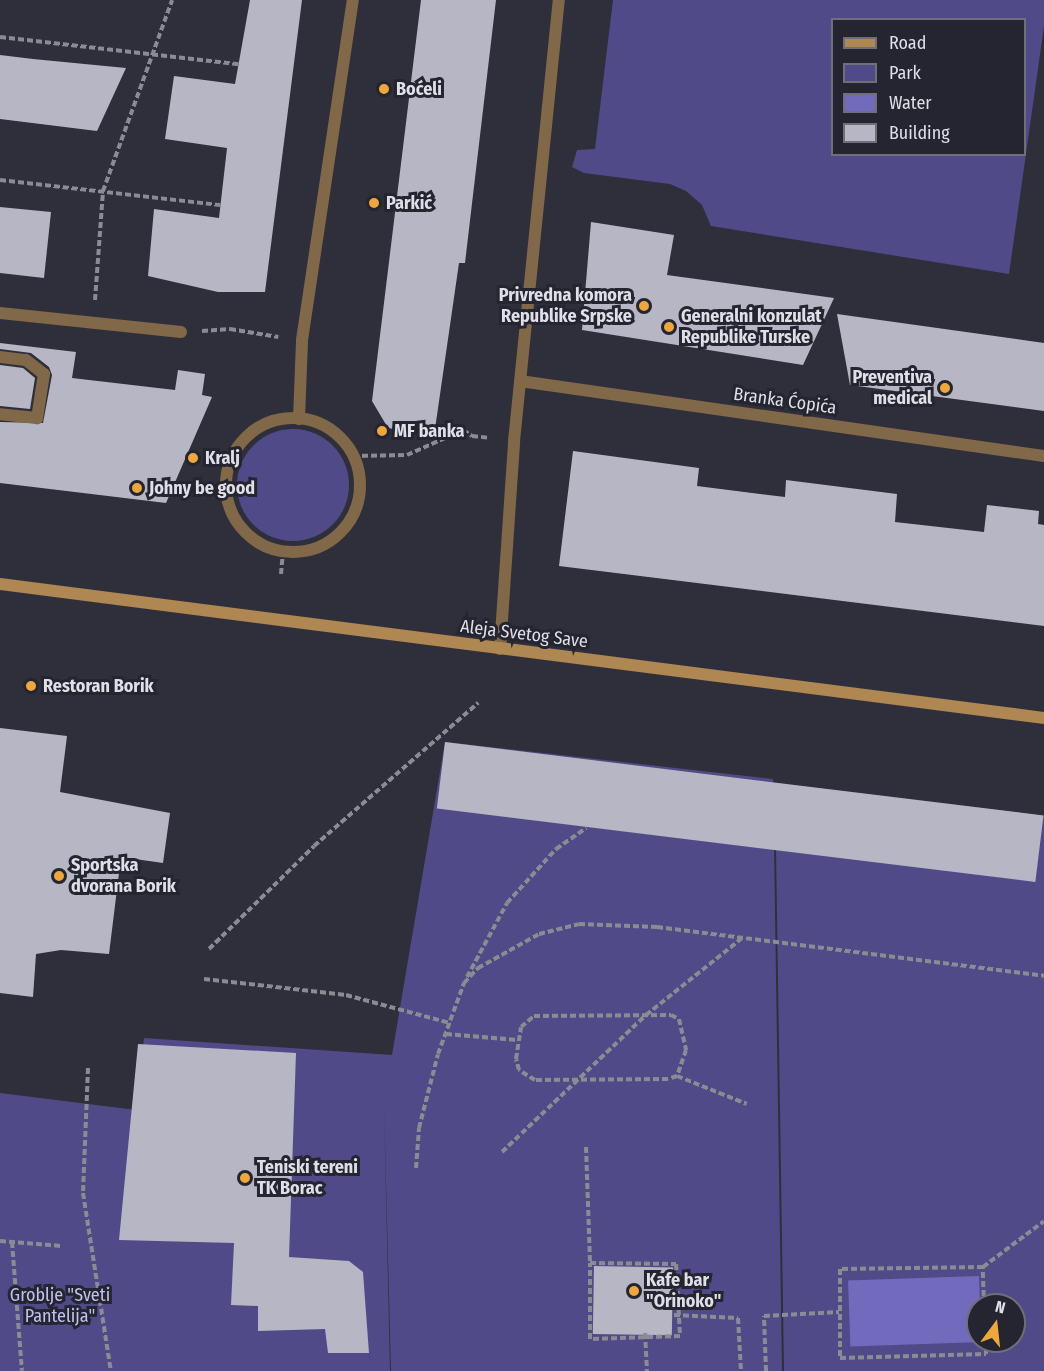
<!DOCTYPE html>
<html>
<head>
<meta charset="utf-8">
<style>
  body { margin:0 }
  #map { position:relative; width:1044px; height:1371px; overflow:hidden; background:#2f2f3b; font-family:"Fira Sans Condensed",sans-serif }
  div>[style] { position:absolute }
  .green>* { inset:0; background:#504b88 }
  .round { border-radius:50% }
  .water>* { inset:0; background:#726bbd; transform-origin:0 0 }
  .building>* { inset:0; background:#b6b6c5; transform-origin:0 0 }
  .path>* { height:4px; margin-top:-2px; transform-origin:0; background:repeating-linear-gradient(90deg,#8b8b94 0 6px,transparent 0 9px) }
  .service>* { height:12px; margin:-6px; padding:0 6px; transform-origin:6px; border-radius:6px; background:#816848 }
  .pedestrian>* { height:12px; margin:-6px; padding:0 6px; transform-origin:6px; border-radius:6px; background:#816848 }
  .pedestrian>.ring { margin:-6px; padding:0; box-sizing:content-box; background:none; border:12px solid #816848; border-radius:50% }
  .minor>* { height:12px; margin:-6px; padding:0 6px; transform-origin:6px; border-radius:6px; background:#816848 }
  .secondary>* { height:12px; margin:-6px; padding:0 6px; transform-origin:6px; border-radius:6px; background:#ae8753 }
  .dots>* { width:16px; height:16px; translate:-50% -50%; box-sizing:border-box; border:3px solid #252531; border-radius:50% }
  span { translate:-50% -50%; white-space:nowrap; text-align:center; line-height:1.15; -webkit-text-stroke:6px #252531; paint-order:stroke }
  .poi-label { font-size:18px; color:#dfdfe7; font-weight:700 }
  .left { translate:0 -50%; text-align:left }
  .right { translate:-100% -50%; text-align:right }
  .street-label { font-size:18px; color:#dfdfe7 }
  .park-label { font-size:18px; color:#c1c1ed }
  .legend { position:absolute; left:831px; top:18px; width:195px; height:138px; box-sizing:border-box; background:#252531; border:2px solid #6f6f7a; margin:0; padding:8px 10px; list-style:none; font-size:18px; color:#dfdfe7 }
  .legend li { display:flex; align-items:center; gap:12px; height:30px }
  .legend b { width:30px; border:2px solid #6f6f7a }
  .north { position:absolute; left:966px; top:1293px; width:60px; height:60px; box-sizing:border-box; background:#252531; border:2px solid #6f6f7a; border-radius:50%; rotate:15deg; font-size:16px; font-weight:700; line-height:24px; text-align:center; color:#dfdfe7 }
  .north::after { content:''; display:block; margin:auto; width:21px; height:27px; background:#eea73d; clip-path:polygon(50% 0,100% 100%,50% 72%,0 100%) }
</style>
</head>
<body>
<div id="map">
  <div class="green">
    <i style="clip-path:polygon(evenodd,613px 0,1044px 0,1044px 26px,1009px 274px,711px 226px,702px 205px,686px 191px,670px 184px,584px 173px,572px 167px,577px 150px,595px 149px,613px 0,832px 20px,1024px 20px,1024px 154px,832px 154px,832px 20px)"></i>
    <i class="round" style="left:237px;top:429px;width:112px;height:112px"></i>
    <i style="clip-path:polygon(445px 742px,773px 779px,782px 1371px,391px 1371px,384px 1107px,390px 1371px,0 1371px,0 1093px,136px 1110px,144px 1038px,392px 1055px)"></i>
    <i style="clip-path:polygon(evenodd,775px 783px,1044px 816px,1044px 1371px,784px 1371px,775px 783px,978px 1305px,1014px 1305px,1014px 1341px,978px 1341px,978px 1305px)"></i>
  </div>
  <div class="water">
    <i style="left:979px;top:1276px;width:66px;height:131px;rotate:88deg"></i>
  </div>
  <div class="building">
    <i style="clip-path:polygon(250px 0,302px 0,265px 292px,218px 292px,148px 276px,154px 209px,219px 218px,227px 148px,165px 139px,174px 76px,235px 84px)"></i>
    <i style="clip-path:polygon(421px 0,496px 0,465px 263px,459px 263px,435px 429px,423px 426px,406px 431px,388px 428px,372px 401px)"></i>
    <i style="clip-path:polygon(0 55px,33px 59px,126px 68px,97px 131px,0 119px)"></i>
    <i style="clip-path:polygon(0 207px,51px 212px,44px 278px,0 273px)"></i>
    <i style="clip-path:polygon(591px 222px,674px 235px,667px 275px,834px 298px,803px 365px,582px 330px)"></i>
    <i style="clip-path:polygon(837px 314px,1044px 343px,1044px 411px,850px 385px)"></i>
    <i style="clip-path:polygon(0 343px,76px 352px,72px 378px,175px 390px,178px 370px,205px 374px,202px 395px,212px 397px,166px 503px,0 483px,0 422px,43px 423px,52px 375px,49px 367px,31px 353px,0 349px)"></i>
    <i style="clip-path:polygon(0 365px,23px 368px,35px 378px,30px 409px,0 406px)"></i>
    <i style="clip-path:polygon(573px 451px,699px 468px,697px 486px,785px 497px,786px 480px,897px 494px,895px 522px,984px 532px,987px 505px,1039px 511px,1038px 524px,1044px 525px,1044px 626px,559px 566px)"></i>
    <i style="clip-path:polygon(0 728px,67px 736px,60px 792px,170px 813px,163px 863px,121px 857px,109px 954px,61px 950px,36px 954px,33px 997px,0 993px)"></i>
    <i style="left:445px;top:742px;width:603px;height:67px;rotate:7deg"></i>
    <i style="clip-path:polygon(138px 1044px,296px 1053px,289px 1257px,349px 1261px,363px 1272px,369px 1353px,328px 1353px,325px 1329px,258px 1331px,258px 1306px,231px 1305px,234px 1243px,119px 1240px)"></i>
    <i style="left:594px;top:1266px;width:79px;height:68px;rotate:1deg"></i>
  </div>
  <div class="path">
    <i style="left:0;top:37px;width:240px;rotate:6.5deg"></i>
    <i style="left:0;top:180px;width:222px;rotate:6.5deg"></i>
    <i style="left:95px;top:300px;width:109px;rotate:-85.8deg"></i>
    <i style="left:103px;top:191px;width:203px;rotate:-70.1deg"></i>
    <i style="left:202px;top:331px;width:28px;rotate:-4deg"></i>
    <i style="left:230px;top:329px;width:49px;rotate:9.5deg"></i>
    <i style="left:353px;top:456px;width:54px;rotate:-1.1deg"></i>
    <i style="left:407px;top:455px;width:61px;rotate:-24.1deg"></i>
    <i style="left:463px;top:430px;width:11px;rotate:34deg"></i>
    <i style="left:472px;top:436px;width:18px;rotate:6deg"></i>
    <i style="left:281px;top:574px;width:23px;rotate:-85deg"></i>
    <i style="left:209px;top:949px;width:147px;rotate:-44.4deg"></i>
    <i style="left:314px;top:846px;width:218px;rotate:-41.1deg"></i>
    <i style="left:467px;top:977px;width:84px;rotate:-61.6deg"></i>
    <i style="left:507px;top:903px;width:73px;rotate:-47.8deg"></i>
    <i style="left:556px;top:849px;width:37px;rotate:-35deg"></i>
    <i style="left:204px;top:979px;width:143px;rotate:6.4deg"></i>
    <i style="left:346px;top:995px;width:108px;rotate:15.1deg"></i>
    <i style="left:671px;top:1015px;width:9px;rotate:27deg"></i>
    <i style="left:679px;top:1019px;width:32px;rotate:77deg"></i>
    <i style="left:686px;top:1050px;width:28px;rotate:109deg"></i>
    <i style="left:677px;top:1076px;width:9px;rotate:162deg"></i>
    <i style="left:668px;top:1079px;width:133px;rotate:179.6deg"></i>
    <i style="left:535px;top:1080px;width:19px;rotate:-148deg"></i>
    <i style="left:519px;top:1070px;width:11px;rotate:-105deg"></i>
    <i style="left:516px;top:1059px;width:32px;rotate:-81deg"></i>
    <i style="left:521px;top:1027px;width:17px;rotate:-40deg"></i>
    <i style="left:534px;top:1016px;width:137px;rotate:-0.4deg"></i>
    <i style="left:446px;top:1034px;width:72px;rotate:4.8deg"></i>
    <i style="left:88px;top:1068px;width:125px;rotate:92.3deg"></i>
    <i style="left:83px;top:1193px;width:180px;rotate:81.1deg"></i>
    <i style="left:677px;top:1076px;width:75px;rotate:21.8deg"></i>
    <i style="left:586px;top:1147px;width:116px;rotate:88deg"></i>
    <i style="left:590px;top:1263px;width:86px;rotate:0.7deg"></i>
    <i style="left:676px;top:1264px;width:72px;rotate:86.8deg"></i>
    <i style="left:680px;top:1336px;width:90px;rotate:178.1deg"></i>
    <i style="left:590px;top:1339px;width:76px;rotate:-90deg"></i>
    <i style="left:502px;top:1152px;width:199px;rotate:-43.6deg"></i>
    <i style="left:646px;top:1015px;width:122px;rotate:-38.7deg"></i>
    <i style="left:416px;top:1168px;width:40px;rotate:-85.7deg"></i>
    <i style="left:419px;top:1128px;width:76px;rotate:-75.6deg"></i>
    <i style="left:438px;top:1054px;width:76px;rotate:-69.9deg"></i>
    <i style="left:464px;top:983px;width:21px;rotate:-47deg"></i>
    <i style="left:478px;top:968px;width:70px;rotate:-29.1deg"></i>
    <i style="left:539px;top:934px;width:41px;rotate:-14deg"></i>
    <i style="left:579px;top:924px;width:78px;rotate:2.2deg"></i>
    <i style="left:657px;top:927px;width:390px;rotate:7.2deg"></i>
    <i style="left:0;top:1241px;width:62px;rotate:4.6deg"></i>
    <i style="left:12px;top:1242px;width:129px;rotate:85.6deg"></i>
    <i style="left:983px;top:1267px;width:76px;rotate:-37deg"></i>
    <i style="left:984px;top:1305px;width:38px;rotate:-92deg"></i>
    <i style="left:983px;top:1267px;width:143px;rotate:179.2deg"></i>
    <i style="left:840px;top:1269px;width:89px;rotate:90deg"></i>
    <i style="left:840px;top:1358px;width:146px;rotate:-1.6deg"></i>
    <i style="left:986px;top:1354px;width:13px;rotate:-90deg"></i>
    <i style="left:674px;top:1315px;width:64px;rotate:2.7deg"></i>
    <i style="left:738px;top:1318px;width:53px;rotate:86.8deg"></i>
    <i style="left:645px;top:1333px;width:38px;rotate:87deg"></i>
    <i style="left:766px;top:1371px;width:55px;rotate:-92.1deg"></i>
    <i style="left:764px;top:1316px;width:75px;rotate:-3.1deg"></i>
  </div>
  <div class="service">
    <i style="left:0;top:313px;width:182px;rotate:6deg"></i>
    <i style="left:0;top:357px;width:26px;rotate:7deg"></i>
    <i style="left:26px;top:360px;width:23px;rotate:38deg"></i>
    <i style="left:44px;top:374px;width:45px;rotate:99deg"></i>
    <i style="left:37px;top:418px;width:37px;rotate:-174deg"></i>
  </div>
  <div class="pedestrian">
    <i class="ring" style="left:226px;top:418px;width:122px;height:122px"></i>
    <i style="left:299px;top:419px;width:79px;rotate:-87.8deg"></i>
    <i style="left:302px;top:340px;width:344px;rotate:-81.5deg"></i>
  </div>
  <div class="minor">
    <i style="left:520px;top:381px;width:529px;rotate:8.15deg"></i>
    <i style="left:500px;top:649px;width:208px;rotate:-86.1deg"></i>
    <i style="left:514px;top:441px;width:443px;rotate:-84.2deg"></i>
  </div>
  <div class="secondary">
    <i style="left:0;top:584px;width:1053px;rotate:7.31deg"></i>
  </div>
  <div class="dots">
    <i style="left:384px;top:89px;background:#eea73d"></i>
    <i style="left:374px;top:203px;background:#eea73d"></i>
    <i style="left:644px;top:306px;background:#eea73d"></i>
    <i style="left:669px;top:327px;background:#eea73d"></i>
    <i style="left:945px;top:388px;background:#eea73d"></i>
    <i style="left:382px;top:431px;background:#eea73d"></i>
    <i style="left:193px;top:458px;background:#eea73d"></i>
    <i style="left:137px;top:488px;background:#eea73d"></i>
    <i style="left:31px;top:686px;background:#eea73d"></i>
    <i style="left:59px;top:876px;background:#eea73d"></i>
    <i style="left:245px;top:1178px;background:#eea73d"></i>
    <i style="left:634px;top:1291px;background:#eea73d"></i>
  </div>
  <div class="poi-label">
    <span class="left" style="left:396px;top:89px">Boćeli</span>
    <span class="left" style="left:386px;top:203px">Parkić</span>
    <span class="right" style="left:632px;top:306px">Privredna komora<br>Republike Srpske</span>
    <span class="left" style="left:681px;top:327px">Generalni konzulat<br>Republike Turske</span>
    <span class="right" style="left:932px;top:388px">Preventiva<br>medical</span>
    <span class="left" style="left:394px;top:431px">MF banka</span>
    <span class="left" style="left:205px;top:458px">Kralj</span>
    <span class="left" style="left:149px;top:488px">Johny be good</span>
    <span class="left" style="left:43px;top:686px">Restoran Borik</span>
    <span class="left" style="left:71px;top:876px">Sportska<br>dvorana Borik</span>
    <span class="left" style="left:257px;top:1178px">Teniski tereni<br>TK Borac</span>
    <span class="left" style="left:646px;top:1291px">Kafe bar<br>"Orinoko"</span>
  </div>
  <div class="street-label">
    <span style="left:785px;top:401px;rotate:8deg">Branka Ćopića</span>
    <span style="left:524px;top:634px;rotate:7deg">Aleja Svetog Save</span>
  </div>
  <div class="park-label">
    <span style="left:60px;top:1306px">Groblje "Sveti<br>Pantelija"</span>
  </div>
  <ul class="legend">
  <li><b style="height:8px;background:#ae8753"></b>Road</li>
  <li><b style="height:16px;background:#504b88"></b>Park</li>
  <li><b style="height:16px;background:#726bbd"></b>Water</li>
  <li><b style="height:16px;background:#b6b6c5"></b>Building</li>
  </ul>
  <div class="north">N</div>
</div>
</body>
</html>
